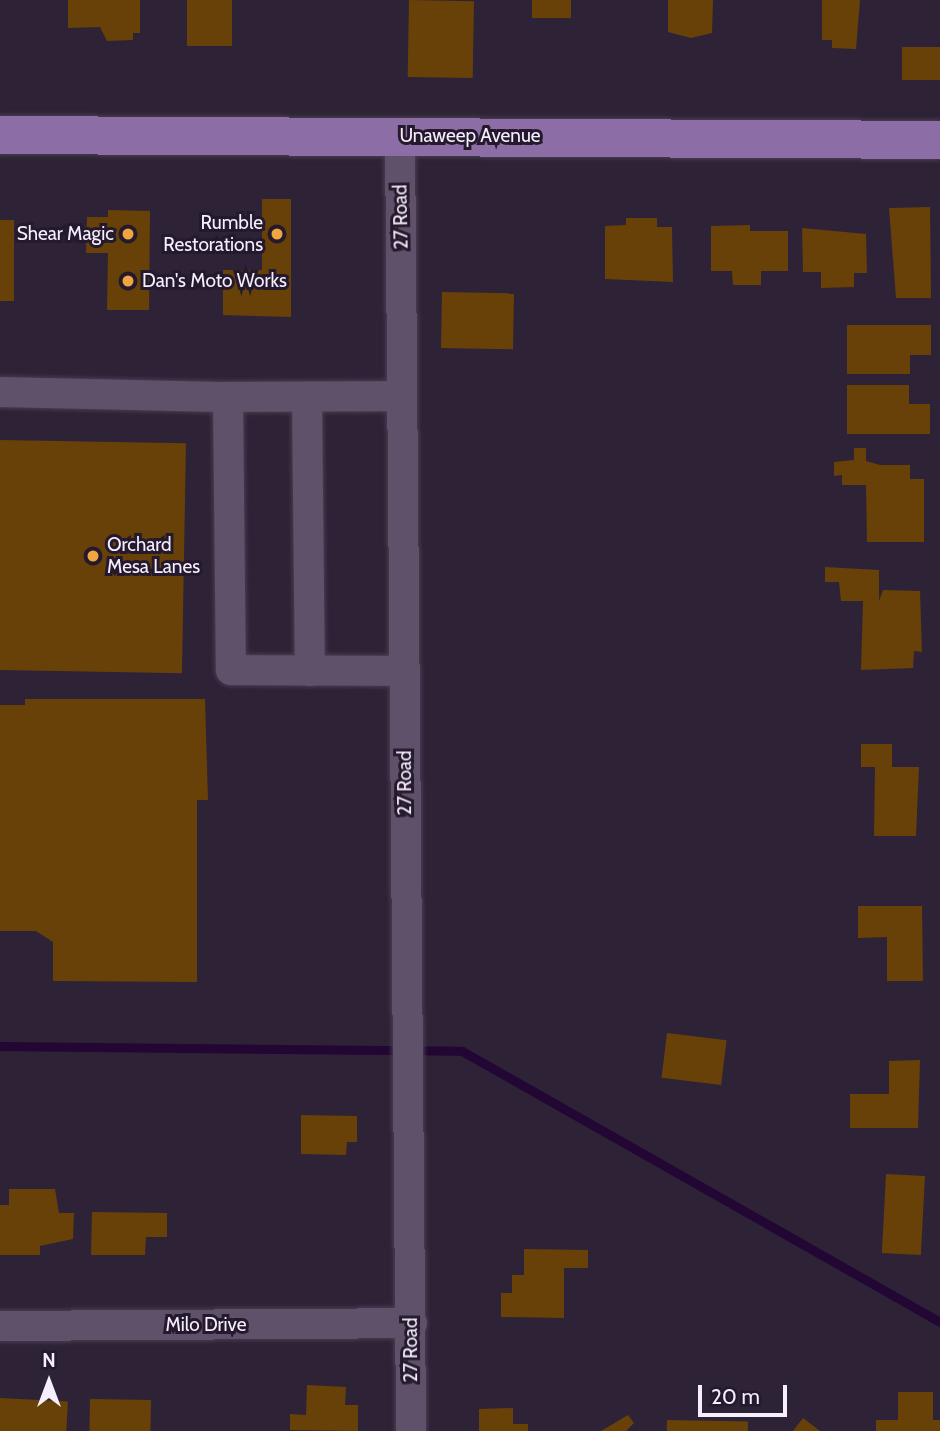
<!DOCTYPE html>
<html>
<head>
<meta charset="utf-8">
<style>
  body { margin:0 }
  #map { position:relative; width:940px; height:1431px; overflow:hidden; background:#2e2237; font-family:Cabin,sans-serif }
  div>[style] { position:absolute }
  .stream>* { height:9px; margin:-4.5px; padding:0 4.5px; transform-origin:4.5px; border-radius:4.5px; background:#220633 }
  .building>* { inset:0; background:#684108; transform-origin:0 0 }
  .roads { filter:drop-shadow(0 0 2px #473d4f) drop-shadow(0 0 2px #473d4f) }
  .minor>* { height:30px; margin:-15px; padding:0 15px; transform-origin:15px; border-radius:15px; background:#5e5169 }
  .major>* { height:38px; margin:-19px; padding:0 19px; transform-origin:19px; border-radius:19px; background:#8c6da5 }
  .dots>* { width:19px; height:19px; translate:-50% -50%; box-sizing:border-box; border:4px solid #24192d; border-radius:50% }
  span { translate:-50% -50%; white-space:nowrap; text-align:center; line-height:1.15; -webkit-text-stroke:6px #24192d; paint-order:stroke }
  .street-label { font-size:19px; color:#f5eefc }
  .poi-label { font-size:19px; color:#f5eefc }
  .right { translate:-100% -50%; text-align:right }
  .left { translate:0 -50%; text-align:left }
  .north { position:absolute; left:14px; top:1347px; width:70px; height:70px; -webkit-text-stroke:5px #24192d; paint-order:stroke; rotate:0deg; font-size:19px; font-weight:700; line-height:28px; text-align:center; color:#f5eefc }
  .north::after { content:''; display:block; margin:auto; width:24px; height:32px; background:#f5eefc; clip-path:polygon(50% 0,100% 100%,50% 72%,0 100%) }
  .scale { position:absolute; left:698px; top:1385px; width:89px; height:32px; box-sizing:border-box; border:4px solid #f5eefc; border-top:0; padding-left:9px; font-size:21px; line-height:24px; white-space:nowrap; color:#f5eefc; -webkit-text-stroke:5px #24192d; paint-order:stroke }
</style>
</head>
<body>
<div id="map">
  <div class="stream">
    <i style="left:0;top:1046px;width:462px;rotate:0.6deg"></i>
    <i style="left:462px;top:1051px;width:549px;rotate:29.55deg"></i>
  </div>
  <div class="building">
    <i style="clip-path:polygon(68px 0,140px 0,140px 33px,133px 33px,133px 40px,107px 41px,100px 27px,68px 28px)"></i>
    <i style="left:187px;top:0;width:45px;height:46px"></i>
    <i style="left:409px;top:0;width:65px;height:77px;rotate:1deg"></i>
    <i style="left:532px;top:0;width:39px;height:18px"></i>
    <i style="clip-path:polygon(668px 0,713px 0,712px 33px,691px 38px,668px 32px)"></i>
    <i style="clip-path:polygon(822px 0,860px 0,856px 49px,832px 48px,832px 40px,822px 40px)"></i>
    <i style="left:902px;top:47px;width:38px;height:33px"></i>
    <i style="clip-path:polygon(262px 199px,291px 199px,291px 317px,223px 315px,223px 270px,262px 270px)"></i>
    <i style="clip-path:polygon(930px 207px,931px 298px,896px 298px,889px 208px)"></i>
    <i style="clip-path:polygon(108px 210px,150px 211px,149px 310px,107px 310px,108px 253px,86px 253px,87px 217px,108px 217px)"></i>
    <i style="clip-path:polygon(626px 218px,657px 218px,657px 227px,672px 227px,673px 282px,605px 279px,605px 226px,626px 225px)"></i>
    <i style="left:0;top:220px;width:14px;height:81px"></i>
    <i style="clip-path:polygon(750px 225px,750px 231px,788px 231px,788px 271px,761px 271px,761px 285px,733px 285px,732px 271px,711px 271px,711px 226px)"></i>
    <i style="clip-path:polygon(802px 228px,866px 234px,867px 273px,854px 273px,854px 287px,821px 288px,821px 272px,803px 272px)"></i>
    <i style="left:442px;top:292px;width:72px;height:56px;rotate:1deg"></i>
    <i style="clip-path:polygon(847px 325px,931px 325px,931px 355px,910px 355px,910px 374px,847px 374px)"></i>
    <i style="clip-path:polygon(847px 385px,909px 385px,909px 404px,930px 404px,930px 434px,847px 434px)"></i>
    <i style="left:0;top:440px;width:186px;height:230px;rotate:1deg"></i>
    <i style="clip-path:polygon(854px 448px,866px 448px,866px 461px,880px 465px,910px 465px,910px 479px,924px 479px,924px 542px,867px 542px,866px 485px,842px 485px,842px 475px,834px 476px,834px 462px,854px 460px)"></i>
    <i style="clip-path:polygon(825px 567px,879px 570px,879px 601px,883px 590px,920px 591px,922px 652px,914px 651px,913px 668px,861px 670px,863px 601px,841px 601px,839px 582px,825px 582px)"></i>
    <i style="clip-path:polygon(25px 699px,205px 699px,208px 800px,197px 800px,197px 982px,53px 981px,53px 942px,36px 931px,0 931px,0 705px,25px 705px)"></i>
    <i style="clip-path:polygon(861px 744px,892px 744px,892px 767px,919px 767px,916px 836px,874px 836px,875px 767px,861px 767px)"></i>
    <i style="clip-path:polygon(858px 906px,922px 906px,923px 981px,887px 981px,887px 937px,858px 938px)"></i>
    <i style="left:667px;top:1033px;width:60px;height:45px;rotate:7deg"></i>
    <i style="clip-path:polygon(920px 1060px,918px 1128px,850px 1128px,850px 1094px,889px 1094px,889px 1061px)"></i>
    <i style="clip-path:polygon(301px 1115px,357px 1116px,357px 1142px,347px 1142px,346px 1155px,301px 1154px)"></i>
    <i style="left:886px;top:1174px;width:39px;height:79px;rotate:3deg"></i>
    <i style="clip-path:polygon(9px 1189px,55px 1189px,59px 1213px,74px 1213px,73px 1239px,40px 1246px,40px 1255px,0 1255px,0 1205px,9px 1205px)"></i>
    <i style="clip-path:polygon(92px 1212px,167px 1213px,167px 1237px,146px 1237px,145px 1255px,91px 1255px)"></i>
    <i style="clip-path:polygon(524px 1249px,588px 1250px,588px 1268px,564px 1268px,564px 1318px,501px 1317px,501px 1293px,512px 1293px,512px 1275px,524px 1275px)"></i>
    <i style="clip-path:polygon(307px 1385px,346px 1387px,345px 1405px,358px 1405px,358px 1431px,290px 1430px,290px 1414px,306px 1415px)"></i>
    <i style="clip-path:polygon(898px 1392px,933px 1392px,933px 1420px,940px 1420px,940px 1431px,876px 1431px,876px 1420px,898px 1420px)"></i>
    <i style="left:0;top:1398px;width:68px;height:33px;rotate:3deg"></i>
    <i style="left:90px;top:1399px;width:61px;height:32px;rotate:1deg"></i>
    <i style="clip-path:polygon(513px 1408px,513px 1424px,528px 1424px,528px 1431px,479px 1431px,479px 1409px)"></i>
    <i style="clip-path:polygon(628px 1415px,634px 1423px,626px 1431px,601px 1431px)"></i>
    <i style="clip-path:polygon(803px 1418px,820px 1431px,793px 1431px)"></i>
    <i style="left:667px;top:1420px;width:81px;height:11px;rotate:1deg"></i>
  </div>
  <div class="roads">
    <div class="minor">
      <i style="left:400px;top:136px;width:1295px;rotate:89.51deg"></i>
      <i style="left:0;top:392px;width:228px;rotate:1.3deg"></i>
      <i style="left:228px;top:397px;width:273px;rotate:89.4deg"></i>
      <i style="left:231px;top:670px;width:173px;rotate:0.3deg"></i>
      <i style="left:228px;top:397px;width:174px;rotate:-0.3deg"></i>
      <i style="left:307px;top:397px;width:274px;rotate:89.4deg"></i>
      <i style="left:0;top:1326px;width:412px;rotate:-0.4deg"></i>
    </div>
    <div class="major">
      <i style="left:0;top:135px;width:940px;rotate:0.3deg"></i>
    </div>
  </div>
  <div class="dots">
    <i style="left:128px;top:234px;background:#f1a540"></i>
    <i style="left:277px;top:234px;background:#f1a540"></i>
    <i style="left:128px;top:281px;background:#f1a540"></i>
    <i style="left:93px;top:556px;background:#f1a540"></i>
  </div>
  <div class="street-label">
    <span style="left:470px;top:136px">Unaweep Avenue</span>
    <span style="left:401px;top:217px;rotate:-91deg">27 Road</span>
    <span style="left:405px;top:783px;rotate:-90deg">27 Road</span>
    <span style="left:206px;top:1325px">Milo Drive</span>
    <span style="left:411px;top:1350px;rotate:-90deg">27 Road</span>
  </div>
  <div class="poi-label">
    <span class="right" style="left:263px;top:234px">Rumble<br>Restorations</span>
    <span class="right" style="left:114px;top:234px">Shear Magic</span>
    <span class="left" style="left:142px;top:281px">Dan's Moto Works</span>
    <span class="left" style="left:107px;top:556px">Orchard<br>Mesa Lanes</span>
  </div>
  <div class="north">N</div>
  <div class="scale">20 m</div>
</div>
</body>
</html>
